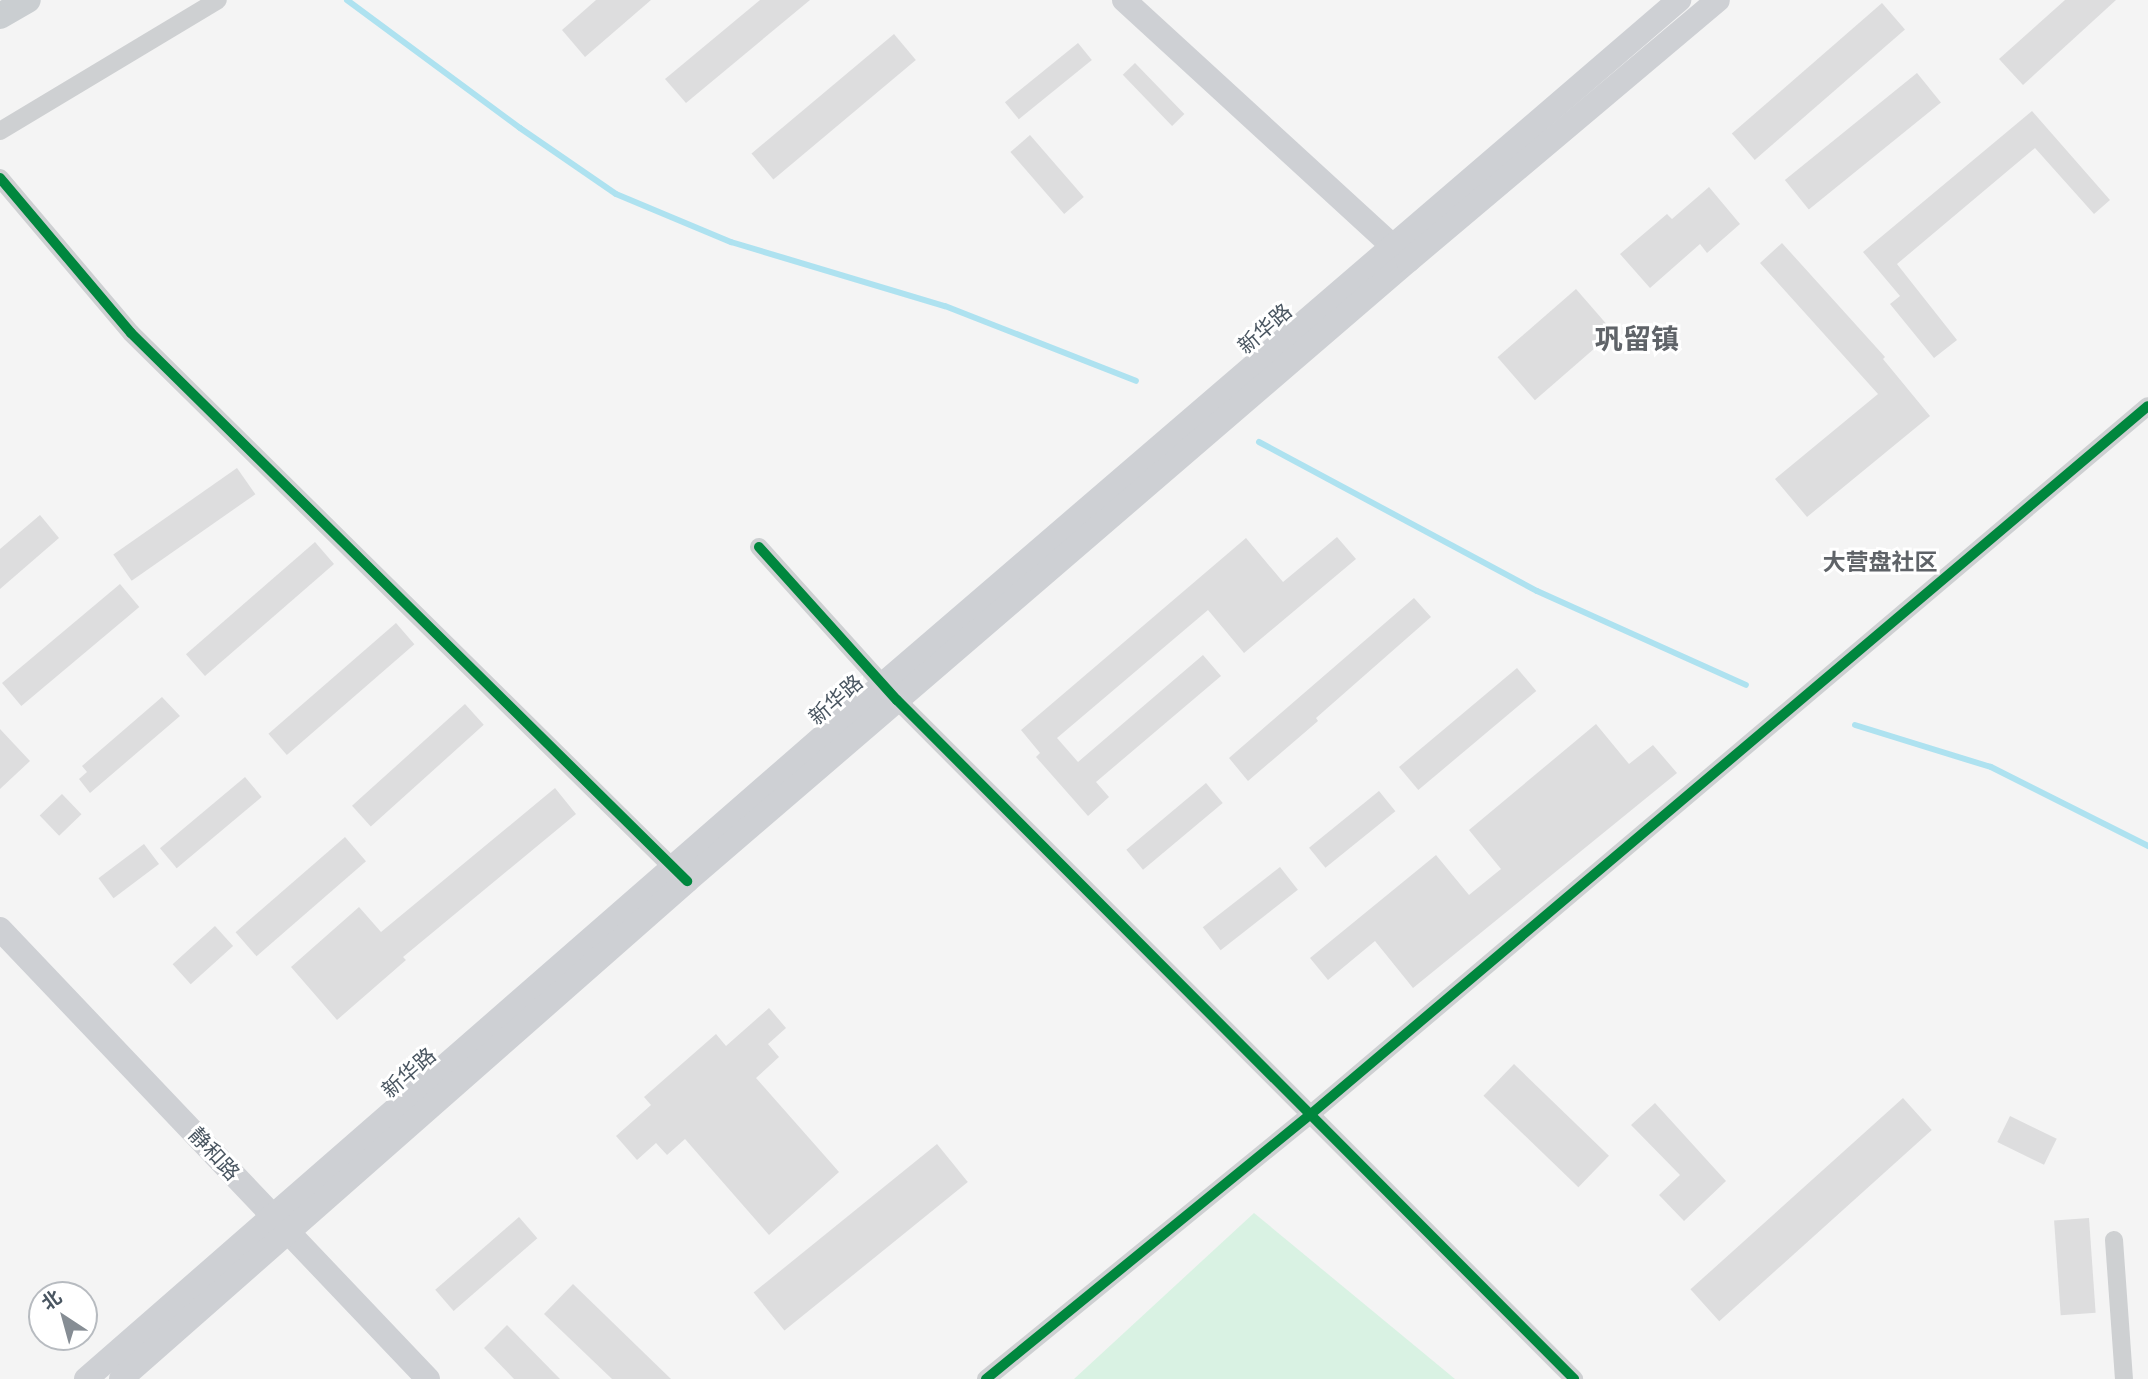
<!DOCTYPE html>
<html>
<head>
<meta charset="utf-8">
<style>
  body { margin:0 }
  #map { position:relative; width:2148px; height:1379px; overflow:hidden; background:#f4f4f4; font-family:Roboto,"Noto Sans SC",sans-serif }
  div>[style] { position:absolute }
  .green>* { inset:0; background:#d9f2e3 }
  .stream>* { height:6px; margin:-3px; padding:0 3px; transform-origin:3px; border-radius:3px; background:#aee2f0 }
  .building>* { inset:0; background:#ddddde; transform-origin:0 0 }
  .street>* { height:18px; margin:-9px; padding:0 9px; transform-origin:9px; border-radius:9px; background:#ced0d2 }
  .secondary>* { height:24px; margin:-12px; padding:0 12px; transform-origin:12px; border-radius:12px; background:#ced0d4 }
  .primary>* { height:26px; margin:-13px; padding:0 13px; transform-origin:13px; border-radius:13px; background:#caced1 }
  .cycleway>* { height:10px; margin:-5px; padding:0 5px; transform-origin:5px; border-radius:5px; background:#00873e }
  span { translate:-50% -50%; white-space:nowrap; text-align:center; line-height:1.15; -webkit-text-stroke:6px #fff; paint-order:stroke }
  .street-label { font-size:21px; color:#4a5661 }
  .neighbourhood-label { font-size:23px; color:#5f6368; font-weight:700 }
  .district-label { font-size:28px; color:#5f6368; font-weight:700 }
  .north { position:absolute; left:28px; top:1281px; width:70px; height:70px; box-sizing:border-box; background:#fff; border:2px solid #b7bbc0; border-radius:50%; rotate:324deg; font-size:19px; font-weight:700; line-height:28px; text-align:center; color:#4a5661 }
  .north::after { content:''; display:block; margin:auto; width:24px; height:32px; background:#868d94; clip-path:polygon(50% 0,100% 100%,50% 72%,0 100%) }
</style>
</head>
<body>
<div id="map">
  <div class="green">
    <i style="clip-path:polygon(1254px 1213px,1455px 1379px,1074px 1379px)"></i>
  </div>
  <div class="stream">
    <i style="left:347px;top:0;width:215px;rotate:36.5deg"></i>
    <i style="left:520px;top:128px;width:116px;rotate:34.5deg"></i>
    <i style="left:616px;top:194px;width:125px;rotate:22.7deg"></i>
    <i style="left:731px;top:242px;width:223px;rotate:16.7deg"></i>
    <i style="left:945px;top:306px;width:205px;rotate:21.4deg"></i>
    <i style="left:1259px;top:442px;width:315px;rotate:28.2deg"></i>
    <i style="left:1537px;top:591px;width:229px;rotate:24.2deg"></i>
    <i style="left:1855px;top:725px;width:142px;rotate:17.2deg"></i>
    <i style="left:1991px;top:767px;width:176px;rotate:26.7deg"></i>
  </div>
  <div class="building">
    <i style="clip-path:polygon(596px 0,651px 0,585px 57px,562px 30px)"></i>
    <i style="clip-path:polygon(760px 0,810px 0,686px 103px,665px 79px)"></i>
    <i style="clip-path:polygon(2065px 0,2116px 0,2023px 85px,1999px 59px)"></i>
    <i style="left:1882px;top:3px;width:35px;height:199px;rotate:49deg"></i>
    <i style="left:894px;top:34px;width:34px;height:186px;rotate:50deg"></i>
    <i style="left:1078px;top:43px;width:22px;height:94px;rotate:51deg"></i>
    <i style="left:1135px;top:63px;width:71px;height:17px;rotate:46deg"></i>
    <i style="left:1917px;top:73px;width:38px;height:170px;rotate:51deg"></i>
    <i style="clip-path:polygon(2032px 111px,2110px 200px,2094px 214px,2035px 148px,1897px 264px,1957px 340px,1934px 358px,1890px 304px,1900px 296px,1863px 252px)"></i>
    <i style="left:1030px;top:135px;width:82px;height:26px;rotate:49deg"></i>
    <i style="clip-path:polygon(1709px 187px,1740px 224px,1707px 253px,1700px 244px,1650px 288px,1620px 254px,1667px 214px,1672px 219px)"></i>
    <i style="clip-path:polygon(1782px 243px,1885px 357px,1883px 359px,1930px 416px,1807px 517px,1775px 479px,1878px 394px,1760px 263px)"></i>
    <i style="left:1576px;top:289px;width:57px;height:104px;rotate:49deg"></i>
    <i style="left:237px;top:468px;width:32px;height:151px;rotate:55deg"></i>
    <i style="clip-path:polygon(40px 515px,59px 538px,0 589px,0 549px)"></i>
    <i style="clip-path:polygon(1337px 537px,1356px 559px,1244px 653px,1208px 610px,1057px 738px,1078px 762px,1203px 655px,1221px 676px,1096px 782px,1109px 797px,1088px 816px,1036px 757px,1040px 753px,1021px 730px,1246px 538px,1283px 582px)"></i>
    <i style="left:315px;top:542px;width:29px;height:171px;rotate:49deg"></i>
    <i style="left:120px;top:584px;width:30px;height:154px;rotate:50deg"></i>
    <i style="clip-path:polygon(1414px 598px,1431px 617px,1316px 718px,1318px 721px,1248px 781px,1229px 758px)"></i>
    <i style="left:396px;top:623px;width:28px;height:169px;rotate:49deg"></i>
    <i style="left:1517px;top:668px;width:30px;height:154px;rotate:50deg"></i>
    <i style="clip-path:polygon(162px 697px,180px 716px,90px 793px,79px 779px,87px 772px,82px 766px)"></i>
    <i style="left:465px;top:704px;width:28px;height:152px;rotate:48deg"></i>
    <i style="clip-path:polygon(1596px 724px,1629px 764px,1653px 745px,1677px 773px,1413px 988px,1375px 941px,1328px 980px,1310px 958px,1436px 855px,1469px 895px,1501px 869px,1469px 830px)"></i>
    <i style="clip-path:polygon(0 729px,30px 761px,0 789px)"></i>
    <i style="left:245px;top:777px;width:26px;height:111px;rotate:50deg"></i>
    <i style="left:1206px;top:783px;width:26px;height:104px;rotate:50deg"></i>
    <i style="clip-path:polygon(555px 788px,576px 814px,403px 957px,406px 960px,337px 1020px,291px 967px,359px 907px,381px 932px)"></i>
    <i style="left:1379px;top:791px;width:26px;height:90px;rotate:51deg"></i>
    <i style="left:62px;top:794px;width:28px;height:31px;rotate:46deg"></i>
    <i style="left:345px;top:837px;width:32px;height:145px;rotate:49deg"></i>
    <i style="left:144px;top:844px;width:25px;height:57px;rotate:53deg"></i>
    <i style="left:1280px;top:867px;width:29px;height:98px;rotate:52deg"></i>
    <i style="left:215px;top:926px;width:27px;height:57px;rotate:48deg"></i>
    <i style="clip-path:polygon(769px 1008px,786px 1028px,768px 1044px,779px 1057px,756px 1078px,839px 1172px,769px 1235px,685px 1139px,667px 1155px,656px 1143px,637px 1160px,616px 1136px,651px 1105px,644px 1097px,716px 1034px,726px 1046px)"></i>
    <i style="left:1514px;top:1064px;width:132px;height:44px;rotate:44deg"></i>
    <i style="left:1903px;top:1098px;width:43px;height:286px;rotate:48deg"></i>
    <i style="clip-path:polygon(1655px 1103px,1726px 1181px,1684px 1221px,1659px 1195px,1680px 1175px,1631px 1125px)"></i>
    <i style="left:2010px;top:1116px;width:52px;height:29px;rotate:26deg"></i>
    <i style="left:937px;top:1144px;width:49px;height:236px;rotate:51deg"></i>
    <i style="left:519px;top:1217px;width:28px;height:111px;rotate:49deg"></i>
    <i style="left:2089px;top:1218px;width:95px;height:35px;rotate:86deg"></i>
    <i style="clip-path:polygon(573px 1284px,671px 1379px,612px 1379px,544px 1314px)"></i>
    <i style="clip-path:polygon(507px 1325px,560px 1379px,514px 1379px,484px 1348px)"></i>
  </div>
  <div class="street">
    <i style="left:0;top:131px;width:254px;rotate:-31deg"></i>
    <i style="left:0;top:178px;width:203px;rotate:49.8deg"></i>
    <i style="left:131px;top:333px;width:770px;rotate:44.63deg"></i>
    <i style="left:759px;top:547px;width:206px;rotate:48deg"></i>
    <i style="left:897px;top:700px;width:959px;rotate:45.08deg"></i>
    <i style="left:2114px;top:1240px;width:139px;rotate:85.9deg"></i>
    <i style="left:986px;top:1379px;width:419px;rotate:-39.2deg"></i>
    <i style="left:1311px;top:1114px;width:1096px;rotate:-40.23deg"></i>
  </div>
  <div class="secondary">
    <i style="left:1124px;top:0;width:377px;rotate:42.5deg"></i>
    <i style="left:0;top:929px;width:621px;rotate:46.44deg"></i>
    <i style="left:86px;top:1379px;width:1057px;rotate:-41.09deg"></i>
    <i style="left:883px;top:684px;width:1050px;rotate:-40.67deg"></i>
    <i style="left:121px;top:1379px;width:754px;rotate:-41.34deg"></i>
    <i style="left:687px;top:881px;width:951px;rotate:-40.69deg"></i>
    <i style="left:1408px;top:261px;width:405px;rotate:-40.1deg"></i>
  </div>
  <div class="primary">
    <i style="left:0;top:16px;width:32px;rotate:-30deg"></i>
  </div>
  <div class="cycleway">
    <i style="left:0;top:178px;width:203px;rotate:49.8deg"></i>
    <i style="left:131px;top:333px;width:781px;rotate:44.58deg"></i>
    <i style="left:759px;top:547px;width:206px;rotate:48deg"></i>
    <i style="left:897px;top:700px;width:959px;rotate:45.08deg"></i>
    <i style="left:986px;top:1379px;width:419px;rotate:-39.2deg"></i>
    <i style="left:1311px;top:1114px;width:1096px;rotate:-40.23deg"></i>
  </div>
  <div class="street-label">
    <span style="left:1265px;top:329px;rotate:-41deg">新华路</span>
    <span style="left:836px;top:700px;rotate:-41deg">新华路</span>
    <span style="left:409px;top:1073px;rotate:-41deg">新华路</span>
    <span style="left:214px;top:1154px;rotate:47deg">静和路</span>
  </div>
  <div class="neighbourhood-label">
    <span style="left:1880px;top:563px">大营盘社区</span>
  </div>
  <div class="district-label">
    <span style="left:1637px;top:340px">巩留镇</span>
  </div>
  <div class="north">北</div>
</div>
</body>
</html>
